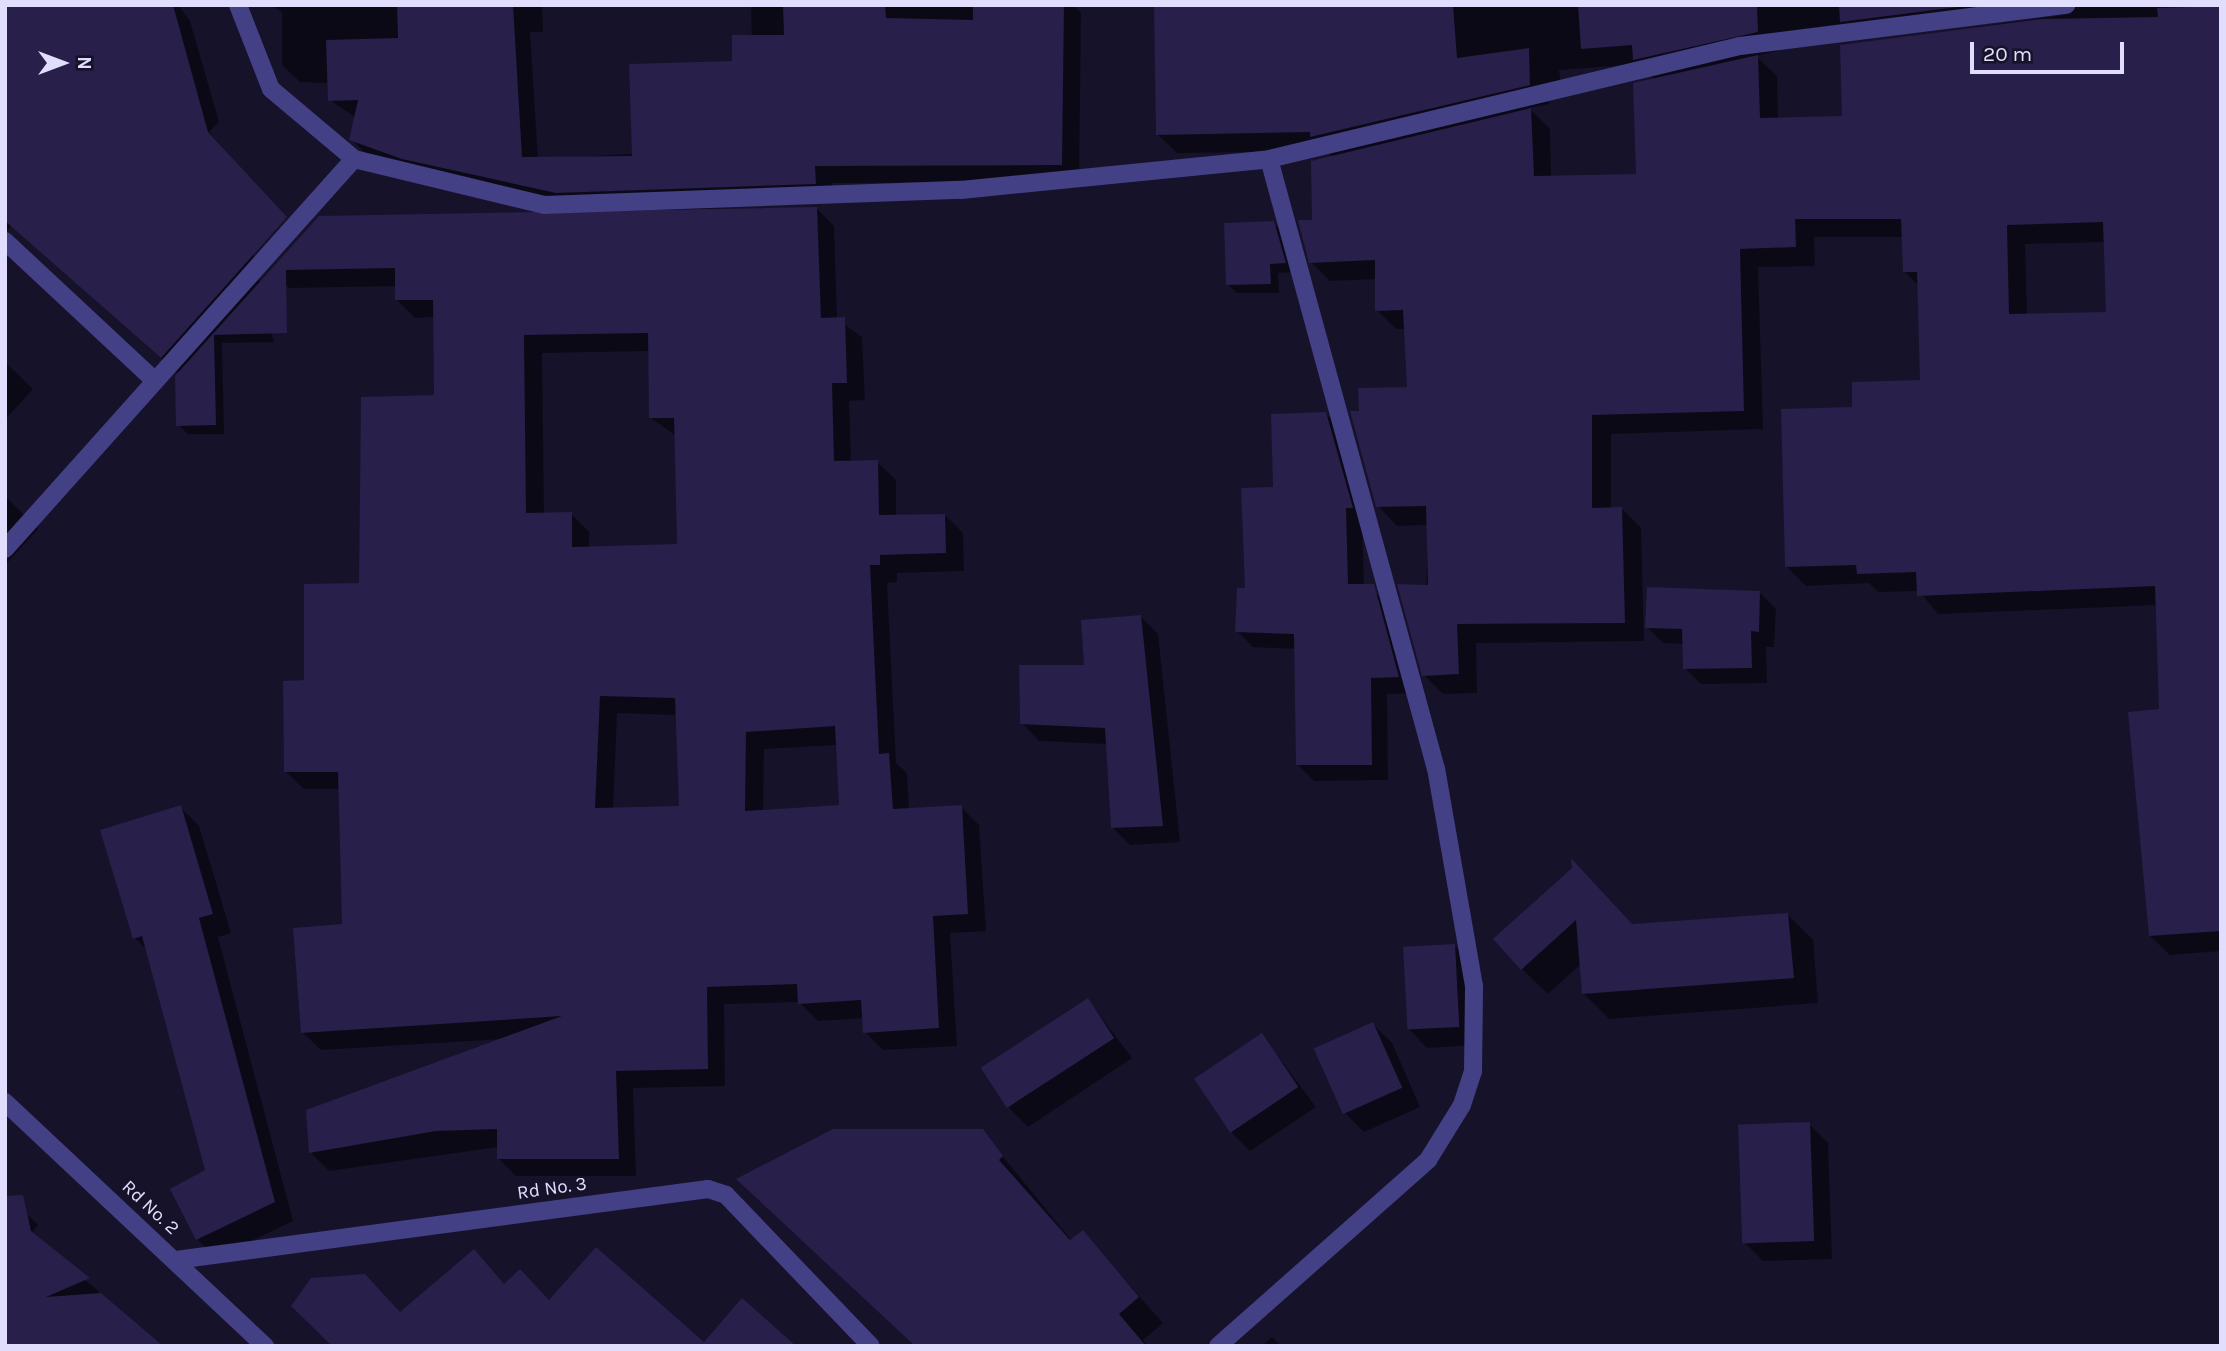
<!DOCTYPE html>
<html>
<head>
<meta charset="utf-8">
<style>
  body { margin:0 }
  #map { position:relative; width:2226px; height:1351px; overflow:hidden; background:#16122a; font-family:Karla,sans-serif }
  div>[style] { position:absolute }
  .shadow>* { inset:0; background:#0007 }
  .building>* { inset:0; background:#281f4a; transform-origin:0 0 }
  .minor>* { height:18px; margin:-9px; padding:0 9px; transform-origin:9px; border-radius:9px; background:#434086 }
  span { translate:-50% -50%; white-space:nowrap; text-align:center; line-height:1.15; -webkit-text-stroke:5px #16122a; paint-order:stroke }
  .street-label { font-size:19px; color:#e1ddfd }
  .frame { position:absolute; inset:0; border:7px solid #e1ddfd; pointer-events:none }
  .north { position:absolute; left:28px; top:28px; width:70px; height:70px; -webkit-text-stroke:5px #16122a; paint-order:stroke; rotate:90deg; font-size:19px; font-weight:700; line-height:28px; text-align:center; color:#e1ddfd }
  .north::after { content:''; display:block; margin:auto; width:24px; height:32px; background:#e1ddfd; clip-path:polygon(50% 0,100% 100%,50% 72%,0 100%) }
  .scale { position:absolute; left:1970px; top:42px; width:154px; height:32px; box-sizing:border-box; border:4px solid #e1ddfd; border-top:0; padding-left:9px; font-size:21px; line-height:24px; white-space:nowrap; color:#e1ddfd; -webkit-text-stroke:5px #16122a; paint-order:stroke }
</style>
</head>
<body>
<div id="map">
  <div class="shadow">
    <i style="clip-path:polygon(5px 5px,178px 5px,190px 21px,219px 122px,209px 132px,230px 157px,274px 342px,222px 343px,224px 434px,188px 434px,178px 425px,179px 374px,11px 226px,5px 233px)"></i>
    <i style="clip-path:polygon(evenodd,270px 5px,542px 5px,543px 32px,530px 32px,538px 159px,754px 147px,751px 5px,1073px 5px,1081px 13px,1079px 182px,832px 183px,833px 201px,619px 209px,816px 208px,834px 226px,837px 319px,862px 337px,865px 400px,849px 401px,851px 463px,877px 462px,896px 480px,896px 517px,945px 515px,963px 533px,964px 571px,897px 573px,897px 582px,887px 583px,896px 763px,907px 773px,909px 810px,961px 807px,979px 825px,986px 931px,950px 933px,957px 1046px,883px 1050px,865px 1032px,864px 1018px,818px 1021px,799px 1002px,724px 1004px,725px 1086px,633px 1088px,636px 1176px,516px 1176px,498px 1158px,498px 1147px,329px 1171px,311px 1153px,503px 1039px,321px 1050px,302px 1032px,344px 926px,340px 789px,304px 789px,285px 771px,306px 682px,361px 585px,436px 397px,435px 317px,415px 318px,397px 300px,397px 286px,289px 288px,272px 270px,579px 213px,369px 157px,351px 139px,356px 118px,330px 100px,329px 83px,300px 82px,282px 65px,282px 12px,270px 5px,650px 351px,651px 418px,676px 436px,679px 546px,589px 548px,589px 532px,571px 514px,544px 514px,542px 353px,650px 351px,270px 5px,617px 713px,678px 715px,681px 808px,613px 809px,617px 713px,270px 5px,837px 745px,841px 807px,763px 812px,764px 749px,837px 745px)"></i>
    <i style="clip-path:polygon(evenodd,1155px 5px,2221px 5px,2221px 951px,2170px 955px,2150px 936px,2161px 711px,2157px 605px,1938px 614px,1919px 591px,1878px 592px,1869px 583px,1806px 586px,1787px 567px,1854px 409px,1922px 382px,1919px 286px,1904px 271px,1903px 237px,1814px 237px,1815px 266px,1758px 267px,1763px 429px,1611px 434px,1611px 509px,1622px 509px,1641px 528px,1644px 641px,1476px 643px,1477px 693px,1443px 694px,1424px 675px,1428px 525px,1397px 526px,1378px 506px,1361px 412px,1409px 389px,1406px 329px,1396px 329px,1377px 310px,1377px 279px,1330px 281px,1311px 262px,1314px 221px,1333px 157px,1326px 151px,1177px 153px,1157px 134px,1155px 5px,2071px 14px,1842px 46px,1844px 118px,1778px 120px,1777px 76px,1756px 56px,1777px 51px,1776px 45px,2071px 14px,1155px 5px,1640px 64px,1655px 80px,1638px 175px,1551px 177px,1550px 129px,1529px 108px,1549px 104px,1548px 88px,1561px 86px,1559px 70px,1640px 64px,1155px 5px,2105px 242px,2108px 313px,2027px 316px,2025px 244px,2105px 242px)"></i>
    <i style="clip-path:polygon(1273px 223px,1283px 232px,1294px 272px,1278px 273px,1279px 293px,1237px 293px,1227px 284px)"></i>
    <i style="clip-path:polygon(5px 362px,33px 389px,5px 420px)"></i>
    <i style="clip-path:polygon(1326px 414px,1342px 430px,1362px 524px,1364px 586px,1389px 602px,1414px 693px,1387px 694px,1388px 780px,1314px 781px,1298px 765px,1296px 649px,1253px 647px,1237px 631px,1275px 489px)"></i>
    <i style="clip-path:polygon(5px 496px,38px 529px,5px 565px)"></i>
    <i style="clip-path:polygon(1760px 593px,1776px 609px,1774px 647px,1766px 647px,1767px 683px,1701px 684px,1685px 668px,1684px 644px,1663px 643px,1647px 627px)"></i>
    <i style="clip-path:polygon(1141px 617px,1158px 634px,1180px 842px,1130px 845px,1112px 827px,1108px 744px,1039px 741px,1022px 723px)"></i>
    <i style="clip-path:polygon(180px 807px,199px 826px,231px 933px,218px 937px,293px 1221px,216px 1258px,197px 1239px,207px 1171px,148px 951px,135px 938px)"></i>
    <i style="clip-path:polygon(1574px 869px,1633px 926px,1788px 915px,1813px 940px,1818px 1003px,1609px 1019px,1583px 993px,1581px 964px,1548px 994px,1522px 969px)"></i>
    <i style="clip-path:polygon(1454px 945px,1473px 965px,1477px 1045px,1427px 1048px,1408px 1028px)"></i>
    <i style="clip-path:polygon(1088px 1000px,1132px 1058px,1028px 1127px,1009px 1108px)"></i>
    <i style="clip-path:polygon(1373px 1024px,1392px 1043px,1420px 1107px,1364px 1132px,1345px 1113px)"></i>
    <i style="clip-path:polygon(1262px 1035px,1316px 1107px,1250px 1151px,1231px 1132px)"></i>
    <i style="clip-path:polygon(1809px 1124px,1828px 1143px,1832px 1259px,1763px 1261px,1744px 1242px)"></i>
    <i style="clip-path:polygon(982px 1131px,1072px 1241px,1082px 1232px,1163px 1323px,1143px 1340px,1147px 1346px,917px 1346px)"></i>
    <i style="clip-path:polygon(5px 1193px,38px 1225px,31px 1233px,114px 1305px,5px 1346px)"></i>
    <i style="clip-path:polygon(1272px 1337px,1281px 1346px,1262px 1346px)"></i>
  </div>
  <div class="building">
    <i style="clip-path:polygon(5px 5px,173px 5px,208px 132px,287px 217px,161px 358px,5px 221px)"></i>
    <i style="clip-path:polygon(397px 5px,513px 5px,522px 157px,632px 156px,629px 64px,732px 61px,732px 35px,784px 35px,783px 5px,885px 5px,886px 18px,973px 20px,973px 5px,1064px 5px,1062px 165px,815px 166px,816px 184px,556px 193px,402px 159px,349px 140px,358px 100px,328px 101px,326px 40px,398px 38px)"></i>
    <i style="clip-path:polygon(1154px 5px,1453px 5px,1457px 58px,1529px 48px,1530px 85px,1310px 137px,1310px 132px,1156px 135px)"></i>
    <i style="clip-path:polygon(1578px 5px,1757px 5px,1758px 32px,1633px 60px,1632px 45px,1581px 49px)"></i>
    <i style="clip-path:polygon(1839px 5px,1973px 5px,1840px 22px)"></i>
    <i style="clip-path:polygon(evenodd,2221px 6px,2221px 931px,2149px 936px,2128px 712px,2159px 709px,2155px 586px,1917px 596px,1916px 572px,1857px 574px,1856px 565px,1785px 567px,1781px 409px,1852px 407px,1852px 382px,1920px 380px,1917px 272px,1903px 272px,1901px 219px,1795px 219px,1796px 247px,1740px 249px,1744px 411px,1592px 415px,1592px 508px,1622px 507px,1625px 623px,1457px 624px,1459px 674px,1422px 676px,1397px 584px,1428px 585px,1426px 506px,1376px 507px,1350px 411px,1359px 411px,1358px 388px,1407px 387px,1403px 310px,1375px 311px,1375px 260px,1309px 263px,1298px 220px,1312px 220px,1311px 161px,1531px 108px,1534px 176px,1636px 174px,1633px 83px,1758px 55px,1760px 118px,1842px 116px,1840px 45px,2042px 19px,2158px 17px,2157px 8px,2221px 6px,2103px 222px,2106px 312px,2009px 314px,2007px 225px,2103px 222px)"></i>
    <i style="clip-path:polygon(evenodd,817px 207px,821px 318px,845px 317px,847px 383px,832px 383px,834px 461px,878px 460px,879px 515px,945px 514px,946px 553px,880px 555px,880px 565px,870px 565px,879px 754px,889px 753px,893px 809px,962px 805px,968px 914px,933px 916px,939px 1028px,863px 1033px,861px 1000px,798px 1004px,797px 984px,707px 987px,708px 1069px,616px 1071px,619px 1159px,497px 1159px,497px 1129px,436px 1131px,309px 1153px,306px 1110px,562px 1016px,301px 1033px,293px 928px,342px 924px,338px 772px,284px 772px,283px 681px,304px 680px,304px 584px,359px 583px,361px 397px,434px 395px,433px 300px,395px 300px,395px 268px,286px 270px,287px 333px,214px 335px,216px 425px,176px 426px,175px 376px,319px 216px,817px 207px,648px 333px,649px 418px,674px 418px,677px 544px,572px 547px,572px 512px,526px 513px,524px 335px,648px 333px,817px 207px,600px 696px,675px 698px,679px 806px,595px 808px,600px 696px,817px 207px,835px 726px,839px 805px,745px 811px,746px 732px,835px 726px)"></i>
    <i style="clip-path:polygon(1274px 221px,1286px 263px,1270px 264px,1271px 284px,1226px 285px,1224px 223px)"></i>
    <i style="clip-path:polygon(1326px 412px,1353px 508px,1346px 508px,1348px 584px,1374px 584px,1399px 677px,1371px 678px,1372px 765px,1296px 765px,1294px 634px,1235px 632px,1237px 588px,1245px 588px,1241px 488px,1273px 487px,1271px 414px)"></i>
    <i style="clip-path:polygon(1647px 587px,1760px 591px,1759px 632px,1751px 631px,1752px 668px,1683px 669px,1682px 629px,1645px 628px)"></i>
    <i style="clip-path:polygon(1141px 615px,1163px 826px,1111px 828px,1105px 728px,1020px 724px,1019px 665px,1084px 665px,1081px 620px)"></i>
    <i style="clip-path:polygon(181px 805px,213px 914px,199px 918px,275px 1202px,196px 1240px,170px 1189px,205px 1170px,142px 936px,133px 939px,100px 830px)"></i>
    <i style="clip-path:polygon(1571px 858px,1632px 924px,1788px 913px,1794px 978px,1582px 994px,1576px 920px,1521px 970px,1493px 939px,1572px 868px)"></i>
    <i style="left:1455px;top:944px;width:83px;height:52px;rotate:87deg"></i>
    <i style="left:1088px;top:998px;width:48px;height:128px;rotate:57deg"></i>
    <i style="left:1373px;top:1022px;width:72px;height:65px;rotate:66deg"></i>
    <i style="left:1262px;top:1033px;width:65px;height:82px;rotate:56deg"></i>
    <i style="left:1810px;top:1122px;width:119px;height:72px;rotate:88deg"></i>
    <i style="clip-path:polygon(833px 1129px,983px 1129px,1003px 1156px,999px 1160px,1070px 1240px,1083px 1230px,1139px 1297px,1119px 1314px,1146px 1346px,915px 1346px,736px 1179px)"></i>
    <i style="clip-path:polygon(23px 1195px,31px 1231px,90px 1278px,46px 1297px,101px 1293px,163px 1346px,5px 1346px,5px 1196px)"></i>
    <i style="clip-path:polygon(596px 1247px,704px 1342px,742px 1298px,796px 1346px,332px 1346px,291px 1306px,311px 1278px,365px 1274px,400px 1312px,474px 1249px,504px 1284px,520px 1269px,549px 1300px)"></i>
  </div>
  <div class="minor">
    <i style="left:238px;top:5px;width:90px;rotate:68.6deg"></i>
    <i style="left:271px;top:89px;width:109px;rotate:40.1deg"></i>
    <i style="left:354px;top:159px;width:195px;rotate:13.6deg"></i>
    <i style="left:544px;top:205px;width:417px;rotate:-2.1deg"></i>
    <i style="left:961px;top:190px;width:310px;rotate:-5.7deg"></i>
    <i style="left:1269px;top:159px;width:484px;rotate:-13.5deg"></i>
    <i style="left:1740px;top:46px;width:329px;rotate:-7.2deg"></i>
    <i style="left:5px;top:241px;width:205px;rotate:43deg"></i>
    <i style="left:5px;top:549px;width:523px;rotate:-48.18deg"></i>
    <i style="left:5px;top:1102px;width:357px;rotate:43.2deg"></i>
    <i style="left:176px;top:1260px;width:537px;rotate:-7.6deg"></i>
    <i style="left:708px;top:1189px;width:19px;rotate:18deg"></i>
    <i style="left:726px;top:1195px;width:209px;rotate:46.2deg"></i>
    <i style="left:1218px;top:1346px;width:281px;rotate:-41.5deg"></i>
    <i style="left:1428px;top:1160px;width:65px;rotate:-58.3deg"></i>
    <i style="left:1462px;top:1105px;width:35px;rotate:-72deg"></i>
    <i style="left:1473px;top:1072px;width:86px;rotate:-89.3deg"></i>
    <i style="left:1474px;top:986px;width:220px;rotate:-99.9deg"></i>
    <i style="left:1436px;top:769px;width:632px;rotate:-105.31deg"></i>
  </div>
  <div class="street-label">
    <span style="left:552px;top:1189px;rotate:-8deg">Rd No. 3</span>
    <span style="left:150px;top:1208px;rotate:43deg">Rd No. 2</span>
  </div>
  <div class="frame"></div>
  <div class="north">N</div>
  <div class="scale">20 m</div>
</div>
</body>
</html>
